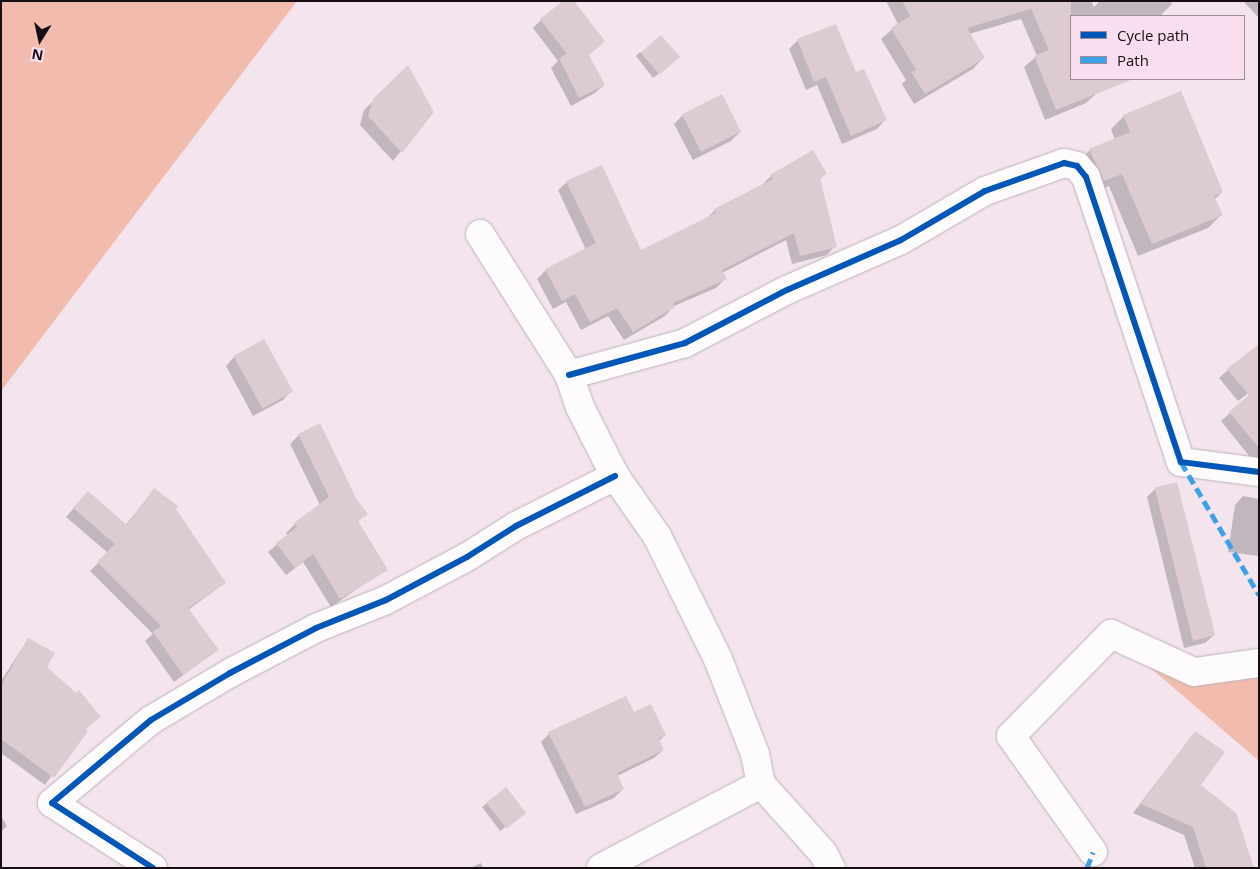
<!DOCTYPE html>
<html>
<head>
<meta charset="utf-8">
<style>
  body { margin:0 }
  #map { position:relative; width:1260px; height:869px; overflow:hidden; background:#f3e4ee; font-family:"Open Sans",sans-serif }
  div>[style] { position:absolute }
  .forest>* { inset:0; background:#f1bcad }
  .shadow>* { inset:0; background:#0003; transform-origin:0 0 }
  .building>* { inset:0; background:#dccbd0; transform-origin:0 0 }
  .roads { filter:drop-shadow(0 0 1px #beb2ba) drop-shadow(0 0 1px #beb2ba) }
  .minor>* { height:28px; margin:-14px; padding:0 14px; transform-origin:14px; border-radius:14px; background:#fdfbfc }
  .quiet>* { height:5px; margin-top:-2.5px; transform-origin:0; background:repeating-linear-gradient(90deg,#3da1ea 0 10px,transparent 0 15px) }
  .cycleway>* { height:6px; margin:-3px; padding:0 3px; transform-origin:3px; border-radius:3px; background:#0057b8 }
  span { translate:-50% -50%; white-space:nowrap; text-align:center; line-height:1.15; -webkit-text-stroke:4.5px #f9deef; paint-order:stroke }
  .frame { position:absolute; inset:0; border:2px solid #170e14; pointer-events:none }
  .legend { position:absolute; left:1070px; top:15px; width:175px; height:65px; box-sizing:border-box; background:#f9deef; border:1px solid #9f8b97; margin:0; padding:6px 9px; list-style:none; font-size:15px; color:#170e14 }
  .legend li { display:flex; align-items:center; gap:10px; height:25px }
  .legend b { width:25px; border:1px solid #9f8b97 }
  .north { position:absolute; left:15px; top:15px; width:50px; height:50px; -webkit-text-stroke:4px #f9deef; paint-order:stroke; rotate:190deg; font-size:14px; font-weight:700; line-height:20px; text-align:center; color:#170e14 }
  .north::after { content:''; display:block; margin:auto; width:18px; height:22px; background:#170e14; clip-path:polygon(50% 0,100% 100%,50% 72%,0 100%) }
</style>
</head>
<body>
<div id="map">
  <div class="forest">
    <i style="clip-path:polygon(1px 1px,297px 1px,1px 391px)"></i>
    <i style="clip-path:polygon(1111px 634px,1194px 672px,1259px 663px,1259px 761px)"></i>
  </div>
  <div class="shadow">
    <i style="clip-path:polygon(886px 1px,1091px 1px,1094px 7px,1100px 1px,1170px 1px,1172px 4px,1160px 16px,1071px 16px,1071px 79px,1091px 79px,1097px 93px,1086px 103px,1045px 120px,1024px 67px,1037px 56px,1021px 19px,969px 34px,983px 58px,973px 69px,914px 104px,902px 84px,906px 80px,881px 39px,898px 24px)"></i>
    <i style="clip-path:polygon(1259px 1px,1259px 18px,1244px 2px)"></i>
    <i style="clip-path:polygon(541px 20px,588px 55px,604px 85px,595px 93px,571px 106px,551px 68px,558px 61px,533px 28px)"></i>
    <i style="clip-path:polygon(798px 40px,855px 74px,885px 120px,877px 129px,842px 144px,817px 85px,806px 90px,789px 49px)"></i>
    <i style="clip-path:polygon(640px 52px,671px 64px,653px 78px,636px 56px)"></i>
    <i style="clip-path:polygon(408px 67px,432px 112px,393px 161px,360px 125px,364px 110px)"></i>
    <i style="clip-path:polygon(683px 115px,740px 132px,731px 141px,693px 160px,674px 124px)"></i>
    <i style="clip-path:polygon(1124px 116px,1222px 192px,1215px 199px,1221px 215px,1208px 228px,1138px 256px,1109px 186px,1091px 193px,1077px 163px,1090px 150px,1115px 140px,1111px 129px)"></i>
    <i style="clip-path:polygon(825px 174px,819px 180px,835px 246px,827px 255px,792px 264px,786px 240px,722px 273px,725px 279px,716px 288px,674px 306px,665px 316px,624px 340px,608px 316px,581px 330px,566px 302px,553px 309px,537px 279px,546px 270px,586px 250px,558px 190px,567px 182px,640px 251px,706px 219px,715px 210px,762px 185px,771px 176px)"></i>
    <i style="clip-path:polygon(234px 357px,291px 391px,283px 400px,253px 416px,226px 366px)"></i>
    <i style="clip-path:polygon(1228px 370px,1259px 385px,1238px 401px,1219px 378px)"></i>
    <i style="clip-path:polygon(1259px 407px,1259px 468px,1221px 421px,1230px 413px)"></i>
    <i style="clip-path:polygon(299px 435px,366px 514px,357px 522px,386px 569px,331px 607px,303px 562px,286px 575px,268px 552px,288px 535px,286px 533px,295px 524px,320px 505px,290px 444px)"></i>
    <i style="clip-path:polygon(1156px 488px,1214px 635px,1205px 643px,1184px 648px,1147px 497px)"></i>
    <i style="clip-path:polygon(154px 490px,174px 509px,225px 583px,188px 610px,217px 650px,174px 682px,145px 641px,153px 634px,90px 571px,108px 553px,66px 517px,80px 501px,125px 526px)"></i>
    <i style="clip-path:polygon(1243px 496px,1259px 499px,1259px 556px,1228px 552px,1235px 505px)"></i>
    <i style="clip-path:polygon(28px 639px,46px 667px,99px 716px,84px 730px,45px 785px,1px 753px,1px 681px)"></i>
    <i style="clip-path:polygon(633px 714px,665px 735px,659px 741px,663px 750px,654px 758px,617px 776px,623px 789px,614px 798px,576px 814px,541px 742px,549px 734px)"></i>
    <i style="clip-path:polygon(1195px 732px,1199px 785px,1252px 868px,1195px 868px,1184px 835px,1133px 813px)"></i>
    <i style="left:506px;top:789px;width:30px;height:30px;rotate:53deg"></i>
    <i style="clip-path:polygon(1px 816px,7px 826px,1px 832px)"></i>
    <i style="clip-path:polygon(481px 863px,483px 868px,470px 868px)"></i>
  </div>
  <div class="building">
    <i style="clip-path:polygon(563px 1px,574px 1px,605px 41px,589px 55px,605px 85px,579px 98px,559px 58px,567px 54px,540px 19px)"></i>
    <i style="clip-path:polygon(902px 1px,1071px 1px,1071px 79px,1131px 80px,1056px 110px,1034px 56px,1049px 50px,1031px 9px,967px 28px,985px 58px,925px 94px,911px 72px,916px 70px,891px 28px,910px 16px)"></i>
    <i style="clip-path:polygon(836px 24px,856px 72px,864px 69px,887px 120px,851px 136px,826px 77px,814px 82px,797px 39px)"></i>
    <i style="left:661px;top:35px;width:29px;height:27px;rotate:49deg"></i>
    <i style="clip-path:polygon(408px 65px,434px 112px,402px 153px,368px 116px,373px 99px)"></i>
    <i style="clip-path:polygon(1181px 91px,1223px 192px,1214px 196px,1223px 215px,1152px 244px,1122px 174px,1104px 181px,1089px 149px,1130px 132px,1123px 115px)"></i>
    <i style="left:722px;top:94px;width:42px;height:45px;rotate:63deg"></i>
    <i style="clip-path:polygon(813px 150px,827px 174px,820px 178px,837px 247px,800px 256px,794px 233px,722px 270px,727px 279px,673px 303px,675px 307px,633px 332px,617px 308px,590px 322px,575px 294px,562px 301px,545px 269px,596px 243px,566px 181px,602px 165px,641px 250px,716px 213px,714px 209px,773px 179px,770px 175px)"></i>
    <i style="left:264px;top:339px;width:60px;height:35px;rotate:61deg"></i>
    <i style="clip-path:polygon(1259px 344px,1259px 448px,1229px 412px,1249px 395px,1227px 369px)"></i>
    <i style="clip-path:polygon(320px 423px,357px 500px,368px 514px,358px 521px,388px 570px,340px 599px,313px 554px,295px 568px,276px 543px,297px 527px,294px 523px,329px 497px,298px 434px)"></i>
    <i style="left:1177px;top:482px;width:158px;height:23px;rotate:76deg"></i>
    <i style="clip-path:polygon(154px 488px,178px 506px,176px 509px,226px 583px,188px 608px,219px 650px,183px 675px,153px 632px,161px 626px,97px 562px,115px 544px,73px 508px,88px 491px,127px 525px)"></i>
    <i style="clip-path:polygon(28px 638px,55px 653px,47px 667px,76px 693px,79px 690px,101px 717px,85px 729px,88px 731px,54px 778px,1px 739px,1px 686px)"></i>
    <i style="clip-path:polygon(626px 696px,634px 712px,651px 704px,666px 735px,659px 738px,664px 750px,617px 773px,624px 789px,585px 807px,548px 732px)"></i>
    <i style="clip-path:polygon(1195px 731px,1225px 752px,1201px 785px,1236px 813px,1254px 868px,1206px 868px,1193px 827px,1141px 804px)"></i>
    <i style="left:506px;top:787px;width:33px;height:25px;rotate:52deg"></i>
  </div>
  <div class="roads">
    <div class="minor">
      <i style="left:480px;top:234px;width:167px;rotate:57.7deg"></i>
      <i style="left:569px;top:375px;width:34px;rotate:71deg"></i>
      <i style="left:580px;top:407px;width:77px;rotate:63.1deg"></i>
      <i style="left:615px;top:476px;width:73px;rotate:55deg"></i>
      <i style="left:657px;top:536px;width:137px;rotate:63.6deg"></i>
      <i style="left:718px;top:659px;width:102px;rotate:68.7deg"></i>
      <i style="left:755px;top:754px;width:31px;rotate:79deg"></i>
      <i style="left:761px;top:784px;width:93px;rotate:48.1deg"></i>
      <i style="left:823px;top:853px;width:17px;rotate:62deg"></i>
      <i style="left:569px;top:375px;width:120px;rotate:-15.4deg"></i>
      <i style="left:685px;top:343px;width:115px;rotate:-27.5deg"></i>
      <i style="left:787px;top:290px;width:124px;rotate:-23.7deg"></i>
      <i style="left:901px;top:240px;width:97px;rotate:-30.3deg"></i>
      <i style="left:985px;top:191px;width:84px;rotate:-19.5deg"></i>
      <i style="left:1064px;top:163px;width:13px;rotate:13deg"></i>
      <i style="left:1077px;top:166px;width:14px;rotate:51deg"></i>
      <i style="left:1086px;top:177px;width:300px;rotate:71.6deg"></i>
      <i style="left:1181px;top:462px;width:79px;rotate:7.3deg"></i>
      <i style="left:1093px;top:852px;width:142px;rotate:-125.3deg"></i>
      <i style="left:1011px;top:736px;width:143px;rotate:-45.6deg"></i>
      <i style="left:1111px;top:634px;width:91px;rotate:24.6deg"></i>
      <i style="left:1194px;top:672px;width:66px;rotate:-7.9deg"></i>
      <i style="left:153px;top:868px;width:120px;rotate:-147.2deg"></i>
      <i style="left:52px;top:803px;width:129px;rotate:-40deg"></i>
      <i style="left:151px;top:720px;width:92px;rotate:-30.7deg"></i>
      <i style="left:230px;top:673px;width:97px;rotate:-27.6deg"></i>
      <i style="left:316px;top:628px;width:75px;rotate:-21.8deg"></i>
      <i style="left:386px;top:600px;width:92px;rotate:-28deg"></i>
      <i style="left:467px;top:557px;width:58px;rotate:-32.3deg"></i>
      <i style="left:516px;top:526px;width:111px;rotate:-26.8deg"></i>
      <i style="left:601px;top:868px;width:181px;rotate:-27.7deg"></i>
    </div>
  </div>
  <div class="quiet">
    <i style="left:1181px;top:462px;width:154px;rotate:59.6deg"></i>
    <i style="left:1087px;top:868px;width:17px;rotate:-69deg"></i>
  </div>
  <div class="cycleway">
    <i style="left:569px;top:375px;width:120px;rotate:-15.4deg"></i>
    <i style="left:685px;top:343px;width:115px;rotate:-27.5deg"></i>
    <i style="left:787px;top:290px;width:124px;rotate:-23.7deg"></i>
    <i style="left:901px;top:240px;width:97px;rotate:-30.3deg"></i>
    <i style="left:985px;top:191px;width:84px;rotate:-19.5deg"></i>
    <i style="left:1064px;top:163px;width:13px;rotate:13deg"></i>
    <i style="left:1077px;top:166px;width:14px;rotate:51deg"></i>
    <i style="left:1086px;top:177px;width:300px;rotate:71.6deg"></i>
    <i style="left:1181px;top:462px;width:79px;rotate:7.3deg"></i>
    <i style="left:153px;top:868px;width:120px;rotate:-147.2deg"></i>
    <i style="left:52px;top:803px;width:129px;rotate:-40deg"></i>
    <i style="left:151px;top:720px;width:92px;rotate:-30.7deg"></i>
    <i style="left:230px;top:673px;width:97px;rotate:-27.6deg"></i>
    <i style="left:316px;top:628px;width:75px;rotate:-21.8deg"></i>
    <i style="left:386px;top:600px;width:92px;rotate:-28deg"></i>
    <i style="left:467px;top:557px;width:58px;rotate:-32.3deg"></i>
    <i style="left:516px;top:526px;width:111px;rotate:-26.8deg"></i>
  </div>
  <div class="frame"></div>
  <ul class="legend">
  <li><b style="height:6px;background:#0057b8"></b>Cycle path</li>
  <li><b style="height:6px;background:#3da1ea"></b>Path</li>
  </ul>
  <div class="north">N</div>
</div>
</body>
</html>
